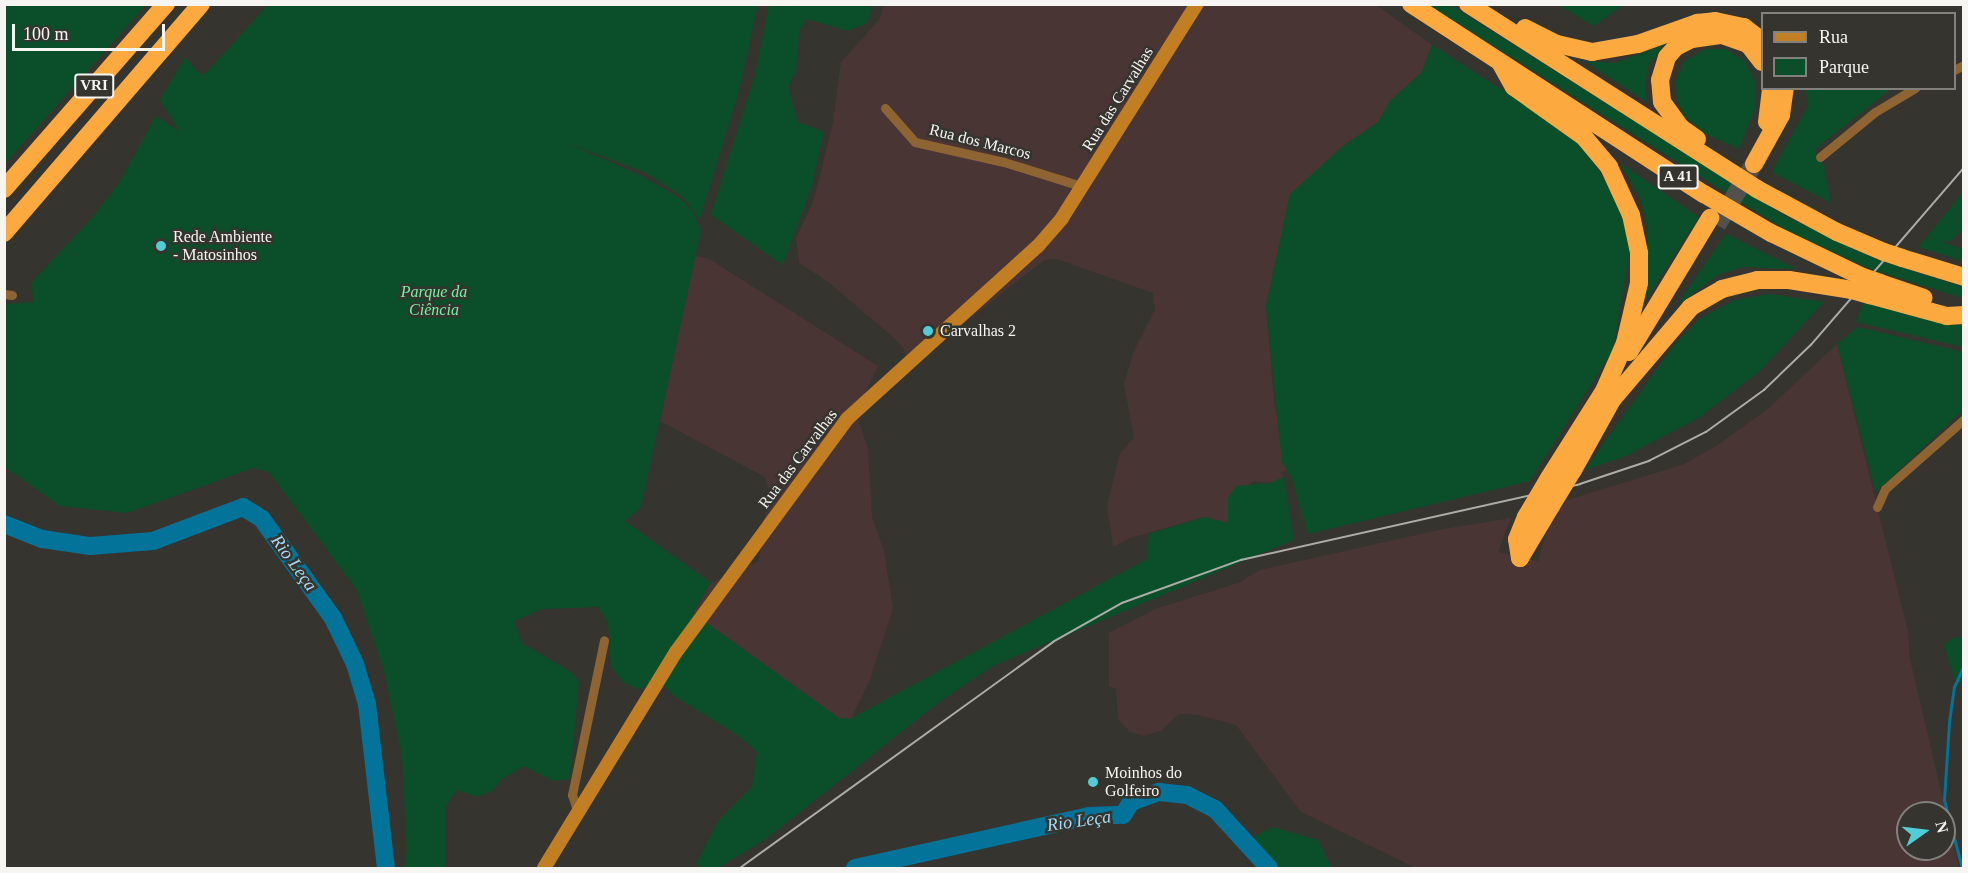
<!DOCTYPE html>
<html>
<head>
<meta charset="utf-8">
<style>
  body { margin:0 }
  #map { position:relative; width:1968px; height:873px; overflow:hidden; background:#35342f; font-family:"Times New Roman",serif }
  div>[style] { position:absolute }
  .industrial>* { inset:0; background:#4a3535 }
  .green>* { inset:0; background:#0b4f2a }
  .stream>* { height:3px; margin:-1.5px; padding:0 1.5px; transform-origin:1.5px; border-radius:1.5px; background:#037399 }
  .river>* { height:18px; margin:-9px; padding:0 9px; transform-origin:9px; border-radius:9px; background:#037399 }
  .highway-tunnel>* { height:18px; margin-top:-9px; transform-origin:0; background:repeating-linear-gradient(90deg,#52514c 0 18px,transparent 0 27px) }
  .street>* { height:9px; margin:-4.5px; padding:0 4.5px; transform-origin:4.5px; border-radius:4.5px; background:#8e6433 }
  .secondary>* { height:14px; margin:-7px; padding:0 7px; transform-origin:7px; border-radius:7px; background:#c17e23 }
  .highway>* { height:18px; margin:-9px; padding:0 9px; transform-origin:9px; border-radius:9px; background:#fcaa3f }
  .tram>* { height:1.5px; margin:-0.75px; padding:0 0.75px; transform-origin:0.75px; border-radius:0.75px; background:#adaca8 }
  .highway-bridge>* { height:18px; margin:-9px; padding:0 9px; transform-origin:9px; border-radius:9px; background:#fcaa3f }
  .dots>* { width:16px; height:16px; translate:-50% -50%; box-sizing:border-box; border:3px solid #35342f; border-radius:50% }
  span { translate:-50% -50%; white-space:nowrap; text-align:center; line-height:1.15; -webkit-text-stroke:5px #35342f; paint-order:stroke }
  .shield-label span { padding:2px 4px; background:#35342f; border:2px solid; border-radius:4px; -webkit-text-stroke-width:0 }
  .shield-label { font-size:15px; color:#f6f5f2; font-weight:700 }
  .street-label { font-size:16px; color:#f6f5f2 }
  .poi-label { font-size:16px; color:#f6f5f2 }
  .left { translate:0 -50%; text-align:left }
  .park-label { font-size:16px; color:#74f3a4; font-style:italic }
  .water-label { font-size:18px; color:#a5d8f1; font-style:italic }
  .frame { position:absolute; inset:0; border:6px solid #f6f5f2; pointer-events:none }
  .legend { position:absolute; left:1761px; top:12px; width:195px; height:78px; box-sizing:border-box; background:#35342f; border:2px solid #82817d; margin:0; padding:8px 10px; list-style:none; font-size:18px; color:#f6f5f2 }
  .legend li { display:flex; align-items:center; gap:12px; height:30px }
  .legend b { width:30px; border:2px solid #82817d }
  .north { position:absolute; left:1896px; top:801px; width:60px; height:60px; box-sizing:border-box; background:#35342f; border:2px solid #82817d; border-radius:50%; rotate:76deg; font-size:16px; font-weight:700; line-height:24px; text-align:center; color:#f6f5f2 }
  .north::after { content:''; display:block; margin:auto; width:21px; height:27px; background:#52ccd5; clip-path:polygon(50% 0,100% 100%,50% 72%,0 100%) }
  .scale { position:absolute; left:12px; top:24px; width:153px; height:27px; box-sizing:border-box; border:3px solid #f6f5f2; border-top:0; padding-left:8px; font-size:18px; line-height:21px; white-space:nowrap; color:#f6f5f2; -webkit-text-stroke:4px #35342f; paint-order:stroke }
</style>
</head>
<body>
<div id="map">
  <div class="industrial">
    <i style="clip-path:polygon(884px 5px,1376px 5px,1432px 45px,1422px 72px,1390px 101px,1378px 122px,1342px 147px,1290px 195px,1266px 306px,1274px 400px,1286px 471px,1280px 472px,1284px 477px,1270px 483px,1254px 481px,1228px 498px,1228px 523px,1204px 517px,1130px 538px,1113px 547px,1107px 506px,1120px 453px,1134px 438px,1124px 384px,1134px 351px,1155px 309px,1153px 293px,1057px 259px,1044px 260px,972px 317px,907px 359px,904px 349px,893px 337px,827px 281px,799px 263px,796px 238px,814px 200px,833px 123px,841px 62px,879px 20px)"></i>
    <i style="clip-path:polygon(695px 256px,709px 259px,878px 366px,856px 413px,868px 449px,872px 517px,884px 551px,893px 608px,870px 679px,851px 719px,839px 718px,826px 710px,693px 613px,711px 583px,759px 561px,766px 508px,772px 499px,765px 477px,660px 421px)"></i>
    <i style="clip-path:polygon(evenodd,1837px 344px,1908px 632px,1910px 659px,1959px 868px,1416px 868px,1301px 812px,1236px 725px,1198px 715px,1179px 714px,1162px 730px,1144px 736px,1130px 732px,1118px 719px,1116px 688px,1109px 687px,1109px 633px,1155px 609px,1238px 583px,1260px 570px,1443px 529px,1511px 518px,1498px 552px,1538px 561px,1546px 533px,1567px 500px,1682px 465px,1715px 447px,1769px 408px,1837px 344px,1908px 813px,1944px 813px,1944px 849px,1908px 849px,1908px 813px)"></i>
  </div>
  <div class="green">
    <i style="clip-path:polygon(5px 4px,146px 5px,5px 164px,4px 5px)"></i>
    <i style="clip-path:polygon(268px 5px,758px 5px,739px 91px,700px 219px,682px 196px,644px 172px,564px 142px,642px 176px,681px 199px,694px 213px,701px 231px,641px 507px,625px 521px,711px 583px,693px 613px,839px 718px,850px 719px,1147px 559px,1149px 534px,1204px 517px,1228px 523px,1228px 498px,1236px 486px,1270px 483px,1284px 477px,1294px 540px,993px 666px,942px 700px,766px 839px,718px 868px,702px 868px,696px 864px,718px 821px,752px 787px,757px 752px,736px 734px,674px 696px,660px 682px,639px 689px,624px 683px,611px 667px,608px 623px,598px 607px,542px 609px,514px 621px,522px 643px,571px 672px,579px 682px,570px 779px,553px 781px,524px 766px,503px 778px,492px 791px,477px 797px,457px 790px,445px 807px,445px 868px,404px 868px,407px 850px,402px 755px,384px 671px,357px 590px,269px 472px,253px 468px,127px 513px,60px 506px,5px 467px,5px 304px,33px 302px,32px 282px,93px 217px,119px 183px,156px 116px,180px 132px,160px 100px,185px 57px,200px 74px,205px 74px)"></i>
    <i style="clip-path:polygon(769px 5px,873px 5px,867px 23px,848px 31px,807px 19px,799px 31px,796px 72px,788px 87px,798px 122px,824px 132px,812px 186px,783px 265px,711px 215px,755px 76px)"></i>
    <i style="clip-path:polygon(1429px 5px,1450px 5px,1787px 217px,1878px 260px,1963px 287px,1963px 298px,1870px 269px,1784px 229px)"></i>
    <i style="clip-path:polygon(1558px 5px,1623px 5px,1594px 26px)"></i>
    <i style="clip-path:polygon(1432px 45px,1563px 129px,1592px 159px,1622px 210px,1630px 248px,1613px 350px,1530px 481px,1308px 534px,1292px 479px,1282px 462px,1266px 306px,1290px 194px,1342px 147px,1378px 122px,1390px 101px,1422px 72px)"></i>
    <i style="clip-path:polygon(1664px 45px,1649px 64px,1645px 84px,1647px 102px,1585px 61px,1615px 63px)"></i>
    <i style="clip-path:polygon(1706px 49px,1726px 49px,1745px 61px,1755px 81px,1755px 109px,1739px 149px,1706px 134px,1684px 116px,1677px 99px,1676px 80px,1685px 61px)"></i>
    <i style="clip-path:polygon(1806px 89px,1891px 89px,1814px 150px,1824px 167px,1831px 203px,1772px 172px,1808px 106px)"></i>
    <i style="clip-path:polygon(1620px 163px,1699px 217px,1646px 299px,1648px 229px,1641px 199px)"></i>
    <i style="clip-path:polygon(1963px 192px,1963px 228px,1951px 241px,1941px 242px,1963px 249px,1963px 261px,1919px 247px)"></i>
    <i style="clip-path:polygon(1726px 234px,1797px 269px,1742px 267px,1718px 275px,1677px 305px)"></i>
    <i style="clip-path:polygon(1769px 294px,1824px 302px,1760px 371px,1700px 417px,1626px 456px,1585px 470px,1675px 344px,1700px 319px,1735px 300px)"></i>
    <i style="clip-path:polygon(1869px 302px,1963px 326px,1963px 347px,1856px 322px,1863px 304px)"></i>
    <i style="clip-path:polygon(1858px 327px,1963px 352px,1963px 410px,1876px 492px,1837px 344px)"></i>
    <i style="clip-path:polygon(1963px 637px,1963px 676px,1957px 687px,1944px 645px,1953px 638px)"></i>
    <i style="clip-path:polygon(1272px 827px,1318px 840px,1332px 868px,1260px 868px,1243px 843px)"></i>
  </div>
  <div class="stream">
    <i style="left:1962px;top:868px;width:70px;rotate:-104.8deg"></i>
    <i style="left:1944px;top:800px;width:78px;rotate:-86.3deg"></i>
    <i style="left:1949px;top:722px;width:35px;rotate:-82deg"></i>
    <i style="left:1954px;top:687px;width:24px;rotate:-66deg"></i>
  </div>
  <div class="river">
    <i style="left:4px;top:524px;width:41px;rotate:21.5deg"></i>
    <i style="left:42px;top:539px;width:49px;rotate:8.3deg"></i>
    <i style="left:90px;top:546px;width:63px;rotate:-4.5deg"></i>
    <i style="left:153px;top:541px;width:96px;rotate:-20.7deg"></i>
    <i style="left:243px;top:507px;width:22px;rotate:32deg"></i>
    <i style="left:262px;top:519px;width:122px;rotate:54.4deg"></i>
    <i style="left:333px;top:618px;width:51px;rotate:64.4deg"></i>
    <i style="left:355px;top:664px;width:42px;rotate:73.3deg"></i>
    <i style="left:367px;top:704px;width:165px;rotate:83.4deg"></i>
    <i style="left:855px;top:868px;width:240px;rotate:-12.5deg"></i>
    <i style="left:1089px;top:816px;width:34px;rotate:-2deg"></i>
    <i style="left:1123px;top:815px;width:15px;rotate:-58deg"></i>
    <i style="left:1131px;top:802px;width:30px;rotate:-20deg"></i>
    <i style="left:1159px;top:792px;width:28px;rotate:6deg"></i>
    <i style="left:1187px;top:795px;width:31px;rotate:27deg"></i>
    <i style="left:1215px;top:809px;width:80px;rotate:47.5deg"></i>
  </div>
  <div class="highway-tunnel">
    <i style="left:1717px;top:225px;width:68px;rotate:-58.9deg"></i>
  </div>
  <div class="street">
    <i style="left:1954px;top:70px;width:11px;rotate:-27deg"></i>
    <i style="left:885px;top:108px;width:45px;rotate:48.6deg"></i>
    <i style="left:915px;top:142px;width:91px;rotate:12.7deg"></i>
    <i style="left:1004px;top:162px;width:81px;rotate:17.3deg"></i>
    <i style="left:1820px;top:157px;width:71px;rotate:-39.3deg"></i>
    <i style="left:1875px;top:112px;width:47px;rotate:-31deg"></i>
    <i style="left:4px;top:294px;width:8px;rotate:7deg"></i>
    <i style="left:1877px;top:507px;width:20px;rotate:-66deg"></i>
    <i style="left:1885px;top:489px;width:106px;rotate:-41.5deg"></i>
    <i style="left:578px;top:813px;width:19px;rotate:-108deg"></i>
    <i style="left:572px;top:795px;width:158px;rotate:-78.3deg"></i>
  </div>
  <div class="secondary">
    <i style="left:544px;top:868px;width:253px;rotate:-58.6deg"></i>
    <i style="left:676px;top:652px;width:289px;rotate:-53.7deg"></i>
    <i style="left:847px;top:419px;width:258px;rotate:-42.2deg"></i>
    <i style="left:1038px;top:246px;width:37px;rotate:-49deg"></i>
    <i style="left:1062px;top:218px;width:253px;rotate:-57.8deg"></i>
  </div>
  <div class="highway">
    <i style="left:1411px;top:4px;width:349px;rotate:33deg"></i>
    <i style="left:1704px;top:194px;width:78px;rotate:30.2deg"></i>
    <i style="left:1771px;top:233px;width:102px;rotate:25.6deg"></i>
    <i style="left:1468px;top:4px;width:343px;rotate:32.6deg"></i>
    <i style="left:1757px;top:189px;width:91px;rotate:28.3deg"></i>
    <i style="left:1837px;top:232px;width:51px;rotate:23.1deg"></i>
    <i style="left:1525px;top:28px;width:36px;rotate:27deg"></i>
    <i style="left:1557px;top:44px;width:36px;rotate:13deg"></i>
    <i style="left:1592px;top:52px;width:47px;rotate:-9.9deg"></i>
    <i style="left:1638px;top:44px;width:63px;rotate:-19.6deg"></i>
    <i style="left:1697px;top:23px;width:18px;rotate:-6deg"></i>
    <i style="left:1715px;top:21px;width:30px;rotate:12deg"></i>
    <i style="left:1744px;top:27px;width:23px;rotate:38deg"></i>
    <i style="left:1501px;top:64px;width:26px;rotate:61deg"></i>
    <i style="left:1514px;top:87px;width:86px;rotate:35.5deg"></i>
    <i style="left:1584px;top:137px;width:39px;rotate:50deg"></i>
    <i style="left:1609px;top:167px;width:53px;rotate:65.4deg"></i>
    <i style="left:1631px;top:215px;width:39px;rotate:78deg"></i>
    <i style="left:1639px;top:253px;width:30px;rotate:90deg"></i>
    <i style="left:1639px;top:283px;width:62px;rotate:103.1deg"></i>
    <i style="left:1625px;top:343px;width:52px;rotate:113.6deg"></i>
    <i style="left:1767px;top:122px;width:34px;rotate:-83deg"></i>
    <i style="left:1697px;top:139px;width:19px;rotate:-145deg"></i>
    <i style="left:1681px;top:128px;width:32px;rotate:-126deg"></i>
    <i style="left:1662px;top:102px;width:22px;rotate:-95deg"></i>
    <i style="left:1660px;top:80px;width:24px;rotate:-73deg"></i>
    <i style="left:1667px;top:57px;width:13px;rotate:-48deg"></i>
    <i style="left:1676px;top:47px;width:18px;rotate:-27deg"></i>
    <i style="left:1692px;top:39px;width:30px;rotate:-8deg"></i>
    <i style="left:1722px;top:35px;width:28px;rotate:19deg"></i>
    <i style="left:1748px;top:44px;width:23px;rotate:52deg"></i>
    <i style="left:1754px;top:164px;width:56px;rotate:-61.1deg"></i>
    <i style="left:1781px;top:115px;width:27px;rotate:-82deg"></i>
    <i style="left:4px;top:189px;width:246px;rotate:-48.8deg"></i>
    <i style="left:4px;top:233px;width:302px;rotate:-49.3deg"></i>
    <i style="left:1902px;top:258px;width:65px;rotate:17deg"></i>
    <i style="left:1880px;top:283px;width:46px;rotate:18.8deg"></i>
    <i style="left:1870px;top:295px;width:80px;rotate:15.3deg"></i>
    <i style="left:1947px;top:316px;width:17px;rotate:-3deg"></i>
    <i style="left:1629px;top:352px;width:157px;rotate:-58.8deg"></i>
    <i style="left:1611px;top:401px;width:123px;rotate:-49.6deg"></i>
    <i style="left:1691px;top:307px;width:36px;rotate:-30deg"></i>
    <i style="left:1722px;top:289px;width:36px;rotate:-14deg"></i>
    <i style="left:1757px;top:280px;width:32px"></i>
    <i style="left:1789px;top:280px;width:64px;rotate:9deg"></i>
    <i style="left:1573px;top:470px;width:90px;rotate:-60.9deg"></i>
    <i style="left:1549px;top:478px;width:112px;rotate:-57.7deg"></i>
    <i style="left:1520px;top:558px;width:61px;rotate:-59.2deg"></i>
    <i style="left:1520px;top:558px;width:19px;rotate:-99deg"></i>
    <i style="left:1517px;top:539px;width:24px;rotate:-68deg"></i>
  </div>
  <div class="tram">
    <i style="left:740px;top:868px;width:386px;rotate:-35.8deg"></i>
    <i style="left:1053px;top:642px;width:79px;rotate:-29.5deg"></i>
    <i style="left:1122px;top:603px;width:127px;rotate:-19.9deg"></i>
    <i style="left:1241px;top:560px;width:347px;rotate:-12.6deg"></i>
    <i style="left:1580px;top:484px;width:73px;rotate:-18.4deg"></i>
    <i style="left:1649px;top:461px;width:64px;rotate:-27deg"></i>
    <i style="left:1706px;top:432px;width:72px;rotate:-35.9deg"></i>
    <i style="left:1764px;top:390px;width:65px;rotate:-43.8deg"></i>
    <i style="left:1811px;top:345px;width:234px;rotate:-49.2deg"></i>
  </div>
  <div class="highway-bridge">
    <i style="left:1884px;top:252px;width:19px;rotate:18deg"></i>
    <i style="left:1863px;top:277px;width:18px;rotate:19deg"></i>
    <i style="left:1852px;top:290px;width:19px;rotate:16deg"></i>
    <i style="left:1551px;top:506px;width:42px;rotate:-58.6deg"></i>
    <i style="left:1526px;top:517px;width:45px;rotate:-59.5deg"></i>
  </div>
  <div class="dots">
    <i style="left:161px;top:246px;background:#52ccd5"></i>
    <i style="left:928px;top:331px;background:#52ccd5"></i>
    <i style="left:1093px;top:782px;background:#52ccd5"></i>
  </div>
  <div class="shield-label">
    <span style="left:94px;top:86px">VRI</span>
    <span style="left:1678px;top:177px">A 41</span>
  </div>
  <div class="street-label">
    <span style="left:1118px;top:99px;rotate:-58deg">Rua das Carvalhas</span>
    <span style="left:980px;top:142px;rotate:14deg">Rua dos Marcos</span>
    <span style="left:798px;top:459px;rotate:-53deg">Rua das Carvalhas</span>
  </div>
  <div class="poi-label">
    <span class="left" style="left:173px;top:246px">Rede Ambiente<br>- Matosinhos</span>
    <span class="left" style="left:940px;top:331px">Carvalhas 2</span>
    <span class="left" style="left:1105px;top:782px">Moinhos do<br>Golfeiro</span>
  </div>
  <div class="park-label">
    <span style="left:434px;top:301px">Parque da<br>Ciência</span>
  </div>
  <div class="water-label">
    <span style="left:294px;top:563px;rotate:54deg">Rio Leça</span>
    <span style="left:1079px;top:821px;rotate:-8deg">Rio Leça</span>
  </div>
  <div class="frame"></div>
  <ul class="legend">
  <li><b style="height:8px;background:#c17e23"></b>Rua</li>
  <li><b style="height:16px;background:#0b4f2a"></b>Parque</li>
  </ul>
  <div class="north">N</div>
  <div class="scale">100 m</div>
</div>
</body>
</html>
